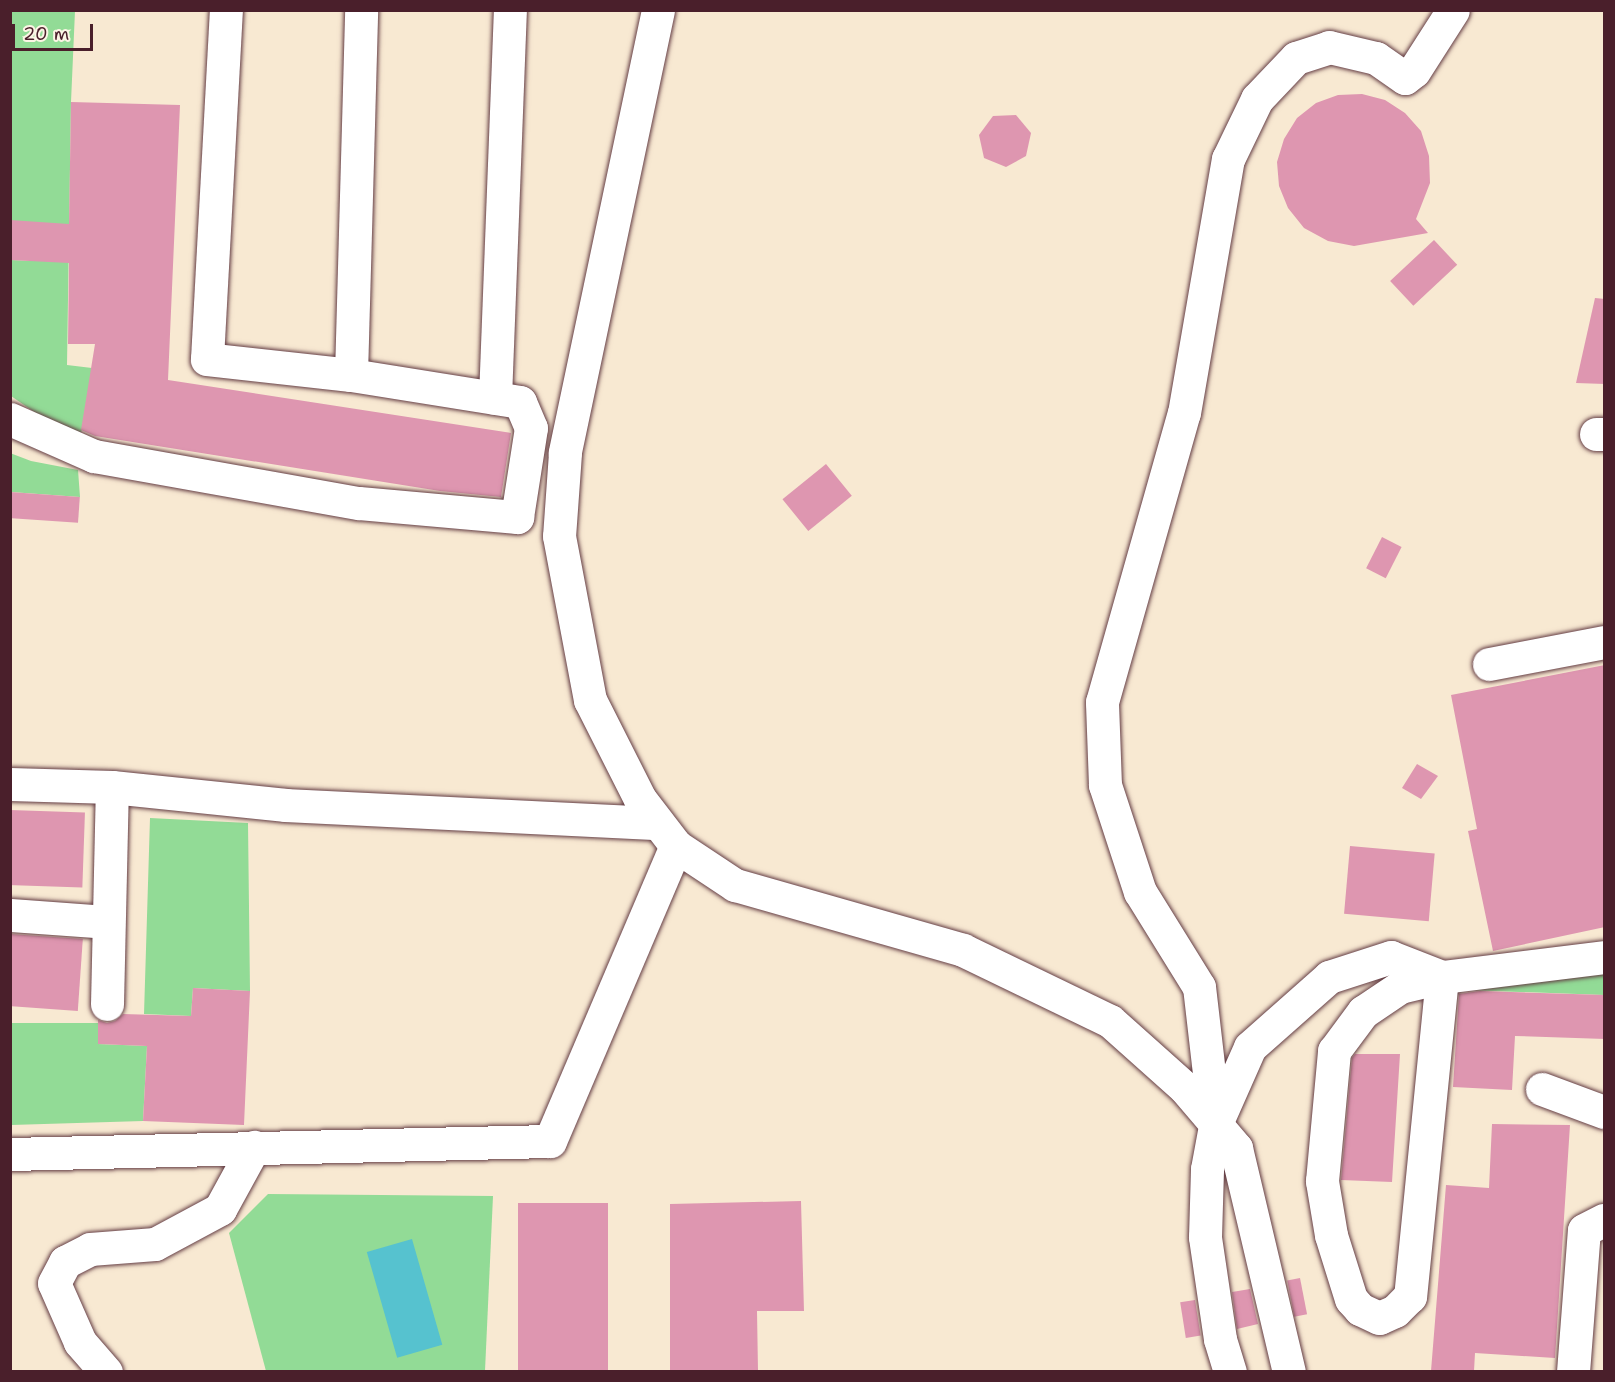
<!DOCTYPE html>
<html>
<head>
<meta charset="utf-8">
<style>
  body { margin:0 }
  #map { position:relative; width:1615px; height:1382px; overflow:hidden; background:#f8e9d2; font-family:"Shantell Sans",sans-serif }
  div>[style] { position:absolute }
  .green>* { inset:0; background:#92db96 }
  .water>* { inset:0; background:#56c2cf; transform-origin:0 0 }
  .building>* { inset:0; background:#de96b0; transform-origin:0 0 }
  .roads { filter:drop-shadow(0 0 2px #643d44) drop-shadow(0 0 2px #643d44) }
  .minor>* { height:33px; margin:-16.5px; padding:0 16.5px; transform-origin:16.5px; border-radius:16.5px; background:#fff }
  span { translate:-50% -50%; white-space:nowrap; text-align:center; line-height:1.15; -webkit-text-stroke:4.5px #fcf5e5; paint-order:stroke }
  .frame { position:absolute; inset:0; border:12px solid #4a1f2b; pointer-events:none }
  .scale { position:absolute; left:12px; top:24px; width:81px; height:27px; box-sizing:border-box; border:3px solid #4a1f2b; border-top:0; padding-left:8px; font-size:18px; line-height:21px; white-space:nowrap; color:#4a1f2b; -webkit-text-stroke:4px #fcf5e5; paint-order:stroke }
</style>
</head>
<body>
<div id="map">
  <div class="green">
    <i style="clip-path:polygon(11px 11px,75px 11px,71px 102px,67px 365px,92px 368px,81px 434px,43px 418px,11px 396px,11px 260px,32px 261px,11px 220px)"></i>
    <i style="clip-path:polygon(10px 453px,31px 461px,78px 470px,80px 497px,11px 492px)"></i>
    <i style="clip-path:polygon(150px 818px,248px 823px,250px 991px,193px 988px,191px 1016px,144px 1014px)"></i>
    <i style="clip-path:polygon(1604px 969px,1604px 995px,1466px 990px)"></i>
    <i style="clip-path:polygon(10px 1023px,98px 1023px,98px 1044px,147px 1046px,143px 1121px,11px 1125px)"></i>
    <i style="clip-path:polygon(268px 1194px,493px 1196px,485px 1371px,266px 1371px,229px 1233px)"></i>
  </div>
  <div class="water">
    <i style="left:412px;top:1239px;width:110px;height:47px;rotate:74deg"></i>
  </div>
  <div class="building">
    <i style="clip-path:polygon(1362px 94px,1385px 100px,1405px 113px,1421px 131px,1429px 156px,1430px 183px,1416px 219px,1428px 233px,1354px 246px,1328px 241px,1304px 228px,1288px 208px,1279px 186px,1277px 162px,1284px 139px,1297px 118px,1316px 103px,1338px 95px)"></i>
    <i style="clip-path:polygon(71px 102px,180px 105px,168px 380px,511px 433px,501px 497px,440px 491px,95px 436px,81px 430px,95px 344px,68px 344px,69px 263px,10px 260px,10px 220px,69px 224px)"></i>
    <i style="clip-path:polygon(1016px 115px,1031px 133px,1026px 156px,1006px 167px,984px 158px,979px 135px,993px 116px)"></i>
    <i style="left:1434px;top:240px;width:34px;height:60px;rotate:47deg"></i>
    <i style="clip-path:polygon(1595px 298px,1605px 299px,1605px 384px,1576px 383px)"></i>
    <i style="left:826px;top:464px;width:41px;height:56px;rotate:51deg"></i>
    <i style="left:10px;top:492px;width:70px;height:26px;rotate:4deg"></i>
    <i style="left:1382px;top:537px;width:22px;height:35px;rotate:27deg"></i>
    <i style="clip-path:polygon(1605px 665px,1605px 927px,1493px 951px,1468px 831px,1477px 829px,1451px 695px)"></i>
    <i style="clip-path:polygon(1417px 764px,1438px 776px,1421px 799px,1402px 788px)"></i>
    <i style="left:10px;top:810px;width:75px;height:75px;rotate:2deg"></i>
    <i style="left:1350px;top:846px;width:85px;height:68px;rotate:5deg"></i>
    <i style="left:10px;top:934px;width:73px;height:72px;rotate:4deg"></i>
    <i style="clip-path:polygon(193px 988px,250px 991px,244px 1125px,143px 1121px,147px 1046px,98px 1044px,98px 1020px,107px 1023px,115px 1021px,123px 1014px,191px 1016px)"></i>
    <i style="clip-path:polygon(1480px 991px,1605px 995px,1605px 1039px,1515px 1036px,1512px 1090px,1453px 1087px,1459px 994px)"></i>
    <i style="clip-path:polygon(1355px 1054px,1400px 1054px,1392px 1182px,1341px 1180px,1352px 1058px)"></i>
    <i style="clip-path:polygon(1492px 1124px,1570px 1125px,1555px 1358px,1475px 1353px,1474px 1371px,1431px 1371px,1446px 1185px,1489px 1188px)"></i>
    <i style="clip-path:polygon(801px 1201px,804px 1311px,757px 1311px,758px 1371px,670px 1371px,670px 1204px)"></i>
    <i style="left:518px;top:1203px;width:90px;height:168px"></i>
    <i style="left:1300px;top:1278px;width:37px;height:13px;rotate:79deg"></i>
    <i style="clip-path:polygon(1250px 1289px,1258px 1324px,1237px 1329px,1232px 1292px)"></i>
    <i style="left:1195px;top:1300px;width:36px;height:15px;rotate:81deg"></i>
  </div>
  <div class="roads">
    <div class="minor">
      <i style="left:658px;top:10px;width:453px;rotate:101.9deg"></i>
      <i style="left:565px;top:453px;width:83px;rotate:94.1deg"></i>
      <i style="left:559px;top:536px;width:167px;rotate:79.3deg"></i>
      <i style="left:590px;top:700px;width:111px;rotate:63.2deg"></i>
      <i style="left:640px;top:799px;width:59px;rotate:52.5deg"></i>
      <i style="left:676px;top:846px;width:71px;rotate:33.5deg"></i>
      <i style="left:735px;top:885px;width:237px;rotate:15.9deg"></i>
      <i style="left:963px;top:950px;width:163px;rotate:25.8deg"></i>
      <i style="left:1110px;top:1021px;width:101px;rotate:41.8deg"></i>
      <i style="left:1185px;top:1088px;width:79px;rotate:49.6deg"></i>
      <i style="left:1236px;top:1148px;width:230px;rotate:76.7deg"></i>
      <i style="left:351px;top:375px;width:365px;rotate:-88.4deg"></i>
      <i style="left:495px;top:398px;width:388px;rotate:-87.8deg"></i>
      <i style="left:10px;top:419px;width:92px;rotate:23.8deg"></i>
      <i style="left:94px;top:456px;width:269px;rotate:10.1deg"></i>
      <i style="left:359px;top:503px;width:159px;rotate:5.1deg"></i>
      <i style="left:517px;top:517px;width:90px;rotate:-81.1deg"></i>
      <i style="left:531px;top:428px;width:28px;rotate:-113deg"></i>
      <i style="left:520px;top:402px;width:171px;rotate:-170.9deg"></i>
      <i style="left:351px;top:375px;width:145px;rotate:-173.7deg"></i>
      <i style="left:207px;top:359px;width:350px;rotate:-86.9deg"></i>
      <i style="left:1596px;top:434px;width:8px"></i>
      <i style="left:1489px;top:664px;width:117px;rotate:-10.8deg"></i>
      <i style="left:10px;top:784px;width:102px;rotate:1.7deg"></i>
      <i style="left:112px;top:787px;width:175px;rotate:5.9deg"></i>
      <i style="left:286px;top:805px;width:372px;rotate:2.8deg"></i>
      <i style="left:10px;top:915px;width:97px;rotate:4.1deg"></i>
      <i style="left:107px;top:1004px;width:217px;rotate:-88.7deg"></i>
      <i style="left:1542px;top:1089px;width:66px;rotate:20.4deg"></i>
      <i style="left:1215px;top:1125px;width:139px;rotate:-96.6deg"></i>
      <i style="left:1199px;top:987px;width:112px;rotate:-121.8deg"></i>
      <i style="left:1140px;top:892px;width:113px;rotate:-108.1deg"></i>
      <i style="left:1105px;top:785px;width:83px;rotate:-92.1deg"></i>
      <i style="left:1102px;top:702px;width:300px;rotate:-74.2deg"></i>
      <i style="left:1184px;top:413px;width:258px;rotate:-80.2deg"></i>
      <i style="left:1228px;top:159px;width:67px;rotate:-64.2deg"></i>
      <i style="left:1257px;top:99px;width:57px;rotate:-46.4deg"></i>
      <i style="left:1296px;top:58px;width:35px;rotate:-18deg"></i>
      <i style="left:1329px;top:47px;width:48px;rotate:13.2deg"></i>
      <i style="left:1376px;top:58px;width:35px;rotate:35deg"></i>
      <i style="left:1405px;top:78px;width:11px;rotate:-38deg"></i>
      <i style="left:1414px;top:71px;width:72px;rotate:-57.4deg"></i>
      <i style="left:10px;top:1154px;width:540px;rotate:-1.38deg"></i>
      <i style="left:550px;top:1141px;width:321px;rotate:-66.9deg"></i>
      <i style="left:106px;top:1372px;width:40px;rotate:-131deg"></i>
      <i style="left:80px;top:1342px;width:64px;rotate:-113.8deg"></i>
      <i style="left:54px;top:1283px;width:24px;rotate:-62deg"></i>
      <i style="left:65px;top:1262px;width:28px;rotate:-27deg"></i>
      <i style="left:90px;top:1249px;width:65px;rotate:-4.4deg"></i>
      <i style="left:155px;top:1244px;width:74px;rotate:-28.3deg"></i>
      <i style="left:220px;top:1209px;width:71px;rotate:-61.3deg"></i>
      <i style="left:1230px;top:1372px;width:34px;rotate:-107deg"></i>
      <i style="left:1220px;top:1339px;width:103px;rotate:-98.4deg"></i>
      <i style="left:1205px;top:1237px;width:68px;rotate:-88.3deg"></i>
      <i style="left:1207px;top:1169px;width:44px;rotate:-79.5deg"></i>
      <i style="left:1215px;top:1126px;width:86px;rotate:-66.1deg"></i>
      <i style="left:1250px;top:1047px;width:106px;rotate:-41.5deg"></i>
      <i style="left:1329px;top:977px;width:65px;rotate:-17.9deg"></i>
      <i style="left:1391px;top:957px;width:55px;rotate:21.4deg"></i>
      <i style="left:1442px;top:977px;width:321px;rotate:95.7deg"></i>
      <i style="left:1410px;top:1296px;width:21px;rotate:135deg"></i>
      <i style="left:1395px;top:1311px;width:17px;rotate:156deg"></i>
      <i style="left:1379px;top:1318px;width:21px;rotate:-155deg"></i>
      <i style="left:1360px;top:1309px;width:13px;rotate:-132deg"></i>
      <i style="left:1351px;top:1299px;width:67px;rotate:-107.4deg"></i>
      <i style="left:1331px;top:1235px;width:55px;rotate:-99.5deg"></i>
      <i style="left:1322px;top:1181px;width:131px;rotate:-84.7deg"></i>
      <i style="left:1334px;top:1051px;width:49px;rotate:-53.4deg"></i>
      <i style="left:1363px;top:1012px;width:45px;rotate:-34deg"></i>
      <i style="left:1400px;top:987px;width:43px;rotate:-13.4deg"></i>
      <i style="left:1442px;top:977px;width:163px;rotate:-7deg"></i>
      <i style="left:1573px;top:1372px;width:142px;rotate:-85.6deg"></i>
      <i style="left:1584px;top:1230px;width:22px;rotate:-27deg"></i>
    </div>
  </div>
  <div class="frame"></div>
  <div class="scale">20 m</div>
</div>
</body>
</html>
